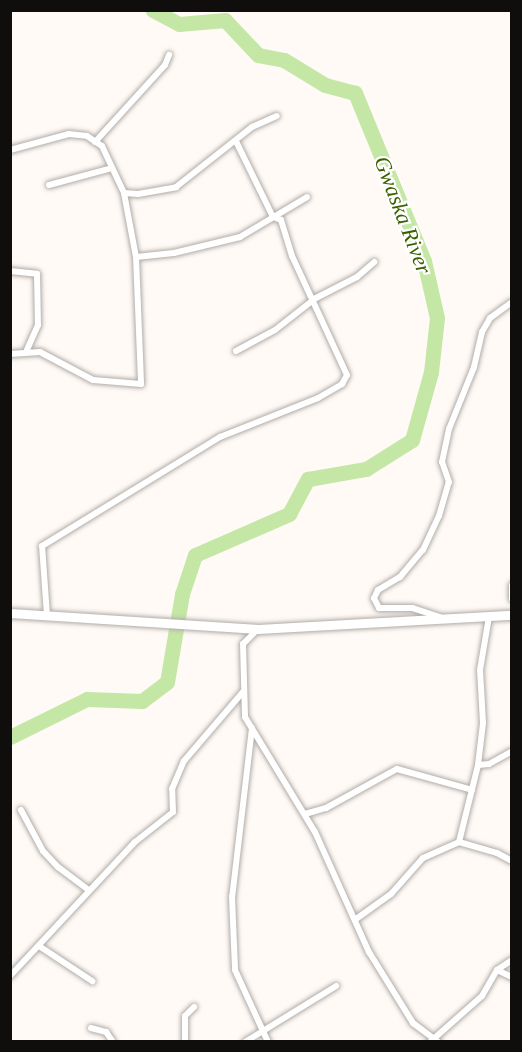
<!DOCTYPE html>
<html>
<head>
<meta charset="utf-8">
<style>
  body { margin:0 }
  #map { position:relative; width:522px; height:1052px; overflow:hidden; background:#fffaf6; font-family:"Times New Roman",serif }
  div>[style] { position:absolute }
  .river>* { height:15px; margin:-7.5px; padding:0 7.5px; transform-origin:7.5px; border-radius:7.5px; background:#c4e7a6 }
  .roads { filter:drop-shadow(0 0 2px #b1aca7) drop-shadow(0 0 2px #b1aca7) }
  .street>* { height:6px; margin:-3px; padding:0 3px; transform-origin:3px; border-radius:3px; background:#fff }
  .secondary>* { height:9px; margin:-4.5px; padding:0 4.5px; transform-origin:4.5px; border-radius:4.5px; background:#fff }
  span { translate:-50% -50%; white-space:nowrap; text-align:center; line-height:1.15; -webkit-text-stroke:4.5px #fff; paint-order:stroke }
  .water-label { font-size:22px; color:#3a6000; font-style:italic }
  .frame { position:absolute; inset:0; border:12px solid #100e0d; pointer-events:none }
</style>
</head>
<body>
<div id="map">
  <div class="river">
    <i style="left:10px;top:737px;width:86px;rotate:-26.3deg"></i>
    <i style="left:87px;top:699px;width:55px;rotate:2.1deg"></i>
    <i style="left:142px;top:701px;width:31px;rotate:-37deg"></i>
    <i style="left:167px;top:682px;width:89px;rotate:-80.3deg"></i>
    <i style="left:182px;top:594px;width:41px;rotate:-71.6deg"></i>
    <i style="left:195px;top:555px;width:103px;rotate:-23.6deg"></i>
    <i style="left:289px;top:514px;width:40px;rotate:-62deg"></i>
    <i style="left:308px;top:479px;width:59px;rotate:-9.8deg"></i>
    <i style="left:366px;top:469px;width:54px;rotate:-32.2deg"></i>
    <i style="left:412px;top:440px;width:71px;rotate:-74.4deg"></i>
    <i style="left:431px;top:372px;width:54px;rotate:-83.7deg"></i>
    <i style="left:437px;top:318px;width:58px;rotate:-102.8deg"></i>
    <i style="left:424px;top:261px;width:182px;rotate:-112.3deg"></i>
    <i style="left:355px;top:93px;width:31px;rotate:-165deg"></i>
    <i style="left:325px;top:85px;width:48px;rotate:-148.6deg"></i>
    <i style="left:284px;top:60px;width:26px;rotate:-169deg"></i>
    <i style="left:258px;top:55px;width:48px;rotate:-133.3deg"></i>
    <i style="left:225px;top:20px;width:46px;rotate:175deg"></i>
    <i style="left:179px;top:24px;width:30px;rotate:-152deg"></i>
  </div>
  <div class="roads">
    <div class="street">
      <i style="left:95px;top:142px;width:104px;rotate:-47.7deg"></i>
      <i style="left:165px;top:65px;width:11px;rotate:-68deg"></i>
      <i style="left:10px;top:150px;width:61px;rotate:-15.2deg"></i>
      <i style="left:69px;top:134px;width:18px;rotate:6deg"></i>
      <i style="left:87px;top:136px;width:18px;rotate:34deg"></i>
      <i style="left:102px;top:146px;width:52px;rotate:64.9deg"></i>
      <i style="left:124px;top:193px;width:65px;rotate:79.4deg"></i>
      <i style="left:136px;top:257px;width:127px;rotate:87.7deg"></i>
      <i style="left:141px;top:384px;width:48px;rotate:-175.2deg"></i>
      <i style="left:93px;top:380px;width:60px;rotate:-152.2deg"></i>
      <i style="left:40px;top:352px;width:30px;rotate:176deg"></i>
      <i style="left:49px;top:185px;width:65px;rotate:-15.1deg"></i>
      <i style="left:124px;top:193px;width:14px;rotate:4deg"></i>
      <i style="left:138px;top:194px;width:39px;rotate:-10deg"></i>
      <i style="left:176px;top:187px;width:97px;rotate:-38.3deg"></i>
      <i style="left:252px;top:127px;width:27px;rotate:-24deg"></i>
      <i style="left:136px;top:257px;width:38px;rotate:-6deg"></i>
      <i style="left:174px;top:253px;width:68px;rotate:-13.6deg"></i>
      <i style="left:240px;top:237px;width:78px;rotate:-30.8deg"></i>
      <i style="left:10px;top:271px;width:27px;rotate:6deg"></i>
      <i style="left:37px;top:274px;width:51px;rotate:88.9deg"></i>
      <i style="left:38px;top:325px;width:27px;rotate:114deg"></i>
      <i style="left:236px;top:351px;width:44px;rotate:-28.3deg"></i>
      <i style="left:275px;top:330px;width:52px;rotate:-38deg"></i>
      <i style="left:316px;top:298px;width:46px;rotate:-27.1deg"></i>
      <i style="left:357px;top:277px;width:23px;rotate:-41deg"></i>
      <i style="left:512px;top:585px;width:14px;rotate:90deg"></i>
      <i style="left:47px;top:615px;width:69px;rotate:-94.1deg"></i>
      <i style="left:42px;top:546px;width:209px;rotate:-31.5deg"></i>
      <i style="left:220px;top:437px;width:105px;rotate:-21.7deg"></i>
      <i style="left:318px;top:398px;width:28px;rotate:-30deg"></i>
      <i style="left:342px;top:384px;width:10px;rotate:-61deg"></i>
      <i style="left:347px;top:375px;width:131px;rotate:-114.8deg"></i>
      <i style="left:292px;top:256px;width:38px;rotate:-107deg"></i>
      <i style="left:281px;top:220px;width:9px;rotate:-159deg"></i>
      <i style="left:273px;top:217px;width:85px;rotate:-116deg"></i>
      <i style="left:440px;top:617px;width:28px;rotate:-162deg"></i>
      <i style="left:413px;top:608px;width:34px;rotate:180deg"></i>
      <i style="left:379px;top:608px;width:11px;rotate:-117deg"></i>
      <i style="left:374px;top:598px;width:9px;rotate:-63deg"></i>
      <i style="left:378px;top:590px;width:26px;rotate:-31deg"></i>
      <i style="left:400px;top:577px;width:35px;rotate:-50deg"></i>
      <i style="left:423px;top:550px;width:38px;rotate:-65deg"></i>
      <i style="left:439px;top:516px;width:35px;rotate:-74deg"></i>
      <i style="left:449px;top:482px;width:21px;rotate:-109deg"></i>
      <i style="left:442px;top:462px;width:34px;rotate:-78deg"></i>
      <i style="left:449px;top:429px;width:67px;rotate:-68deg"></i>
      <i style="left:474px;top:367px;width:36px;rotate:-77deg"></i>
      <i style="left:482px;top:332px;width:16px;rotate:-60deg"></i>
      <i style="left:490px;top:318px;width:27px;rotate:-36deg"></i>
      <i style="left:258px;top:629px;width:21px;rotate:135deg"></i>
      <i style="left:243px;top:644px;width:73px;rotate:88.4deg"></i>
      <i style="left:245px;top:717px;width:135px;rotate:58.7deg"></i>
      <i style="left:315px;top:832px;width:132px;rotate:65.8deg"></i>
      <i style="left:369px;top:952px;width:84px;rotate:58.2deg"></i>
      <i style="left:413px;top:1023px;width:31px;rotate:37deg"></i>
      <i style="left:252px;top:728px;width:170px;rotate:96.7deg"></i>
      <i style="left:232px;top:897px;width:73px;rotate:87.6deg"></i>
      <i style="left:235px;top:970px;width:79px;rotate:65.4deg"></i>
      <i style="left:478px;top:765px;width:11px;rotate:-5deg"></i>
      <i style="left:489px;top:764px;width:26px;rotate:-29deg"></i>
      <i style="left:21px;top:810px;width:47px;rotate:61.8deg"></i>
      <i style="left:43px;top:851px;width:22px;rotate:47deg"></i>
      <i style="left:58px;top:867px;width:39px;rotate:37deg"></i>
      <i style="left:305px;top:814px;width:22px;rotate:-16deg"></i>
      <i style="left:326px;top:808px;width:81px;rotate:-28.8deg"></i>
      <i style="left:397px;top:769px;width:78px;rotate:15.6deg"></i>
      <i style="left:459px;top:842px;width:40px;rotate:16deg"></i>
      <i style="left:497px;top:853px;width:17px;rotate:28deg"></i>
      <i style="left:356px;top:919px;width:43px;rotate:-35.5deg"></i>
      <i style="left:391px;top:894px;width:48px;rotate:-48.4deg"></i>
      <i style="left:423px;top:858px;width:39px;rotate:-24deg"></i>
      <i style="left:459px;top:842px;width:79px;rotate:-76.1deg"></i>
      <i style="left:478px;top:765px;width:42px;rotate:-83.2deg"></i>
      <i style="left:483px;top:723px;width:53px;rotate:-93.2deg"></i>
      <i style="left:480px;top:670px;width:54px;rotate:-80.4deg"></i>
      <i style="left:39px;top:946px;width:64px;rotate:33.4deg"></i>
      <i style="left:497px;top:970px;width:17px;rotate:25deg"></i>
      <i style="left:10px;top:976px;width:183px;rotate:-47deg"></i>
      <i style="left:135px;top:842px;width:48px;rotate:-38.3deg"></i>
      <i style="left:173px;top:812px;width:23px;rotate:-92deg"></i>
      <i style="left:172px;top:789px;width:30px;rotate:-67deg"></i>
      <i style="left:184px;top:761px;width:91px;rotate:-49.5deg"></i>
      <i style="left:91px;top:1028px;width:16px;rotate:15deg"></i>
      <i style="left:106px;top:1032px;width:12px;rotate:55deg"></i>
      <i style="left:185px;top:1042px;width:26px;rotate:-90deg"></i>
      <i style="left:185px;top:1016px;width:13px;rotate:-45deg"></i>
      <i style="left:245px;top:1042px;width:107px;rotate:-31.6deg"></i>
      <i style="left:430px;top:1042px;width:69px;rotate:-41.5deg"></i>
      <i style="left:482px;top:996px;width:30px;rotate:-60deg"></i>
      <i style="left:497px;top:970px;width:18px;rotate:-34deg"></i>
    </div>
    <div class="secondary">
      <i style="left:10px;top:613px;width:249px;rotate:3.7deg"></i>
      <i style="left:258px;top:629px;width:254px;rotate:-3.2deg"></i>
    </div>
  </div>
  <div class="water-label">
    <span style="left:403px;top:215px;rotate:69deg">Gwaska River</span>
  </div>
  <div class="frame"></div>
</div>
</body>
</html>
